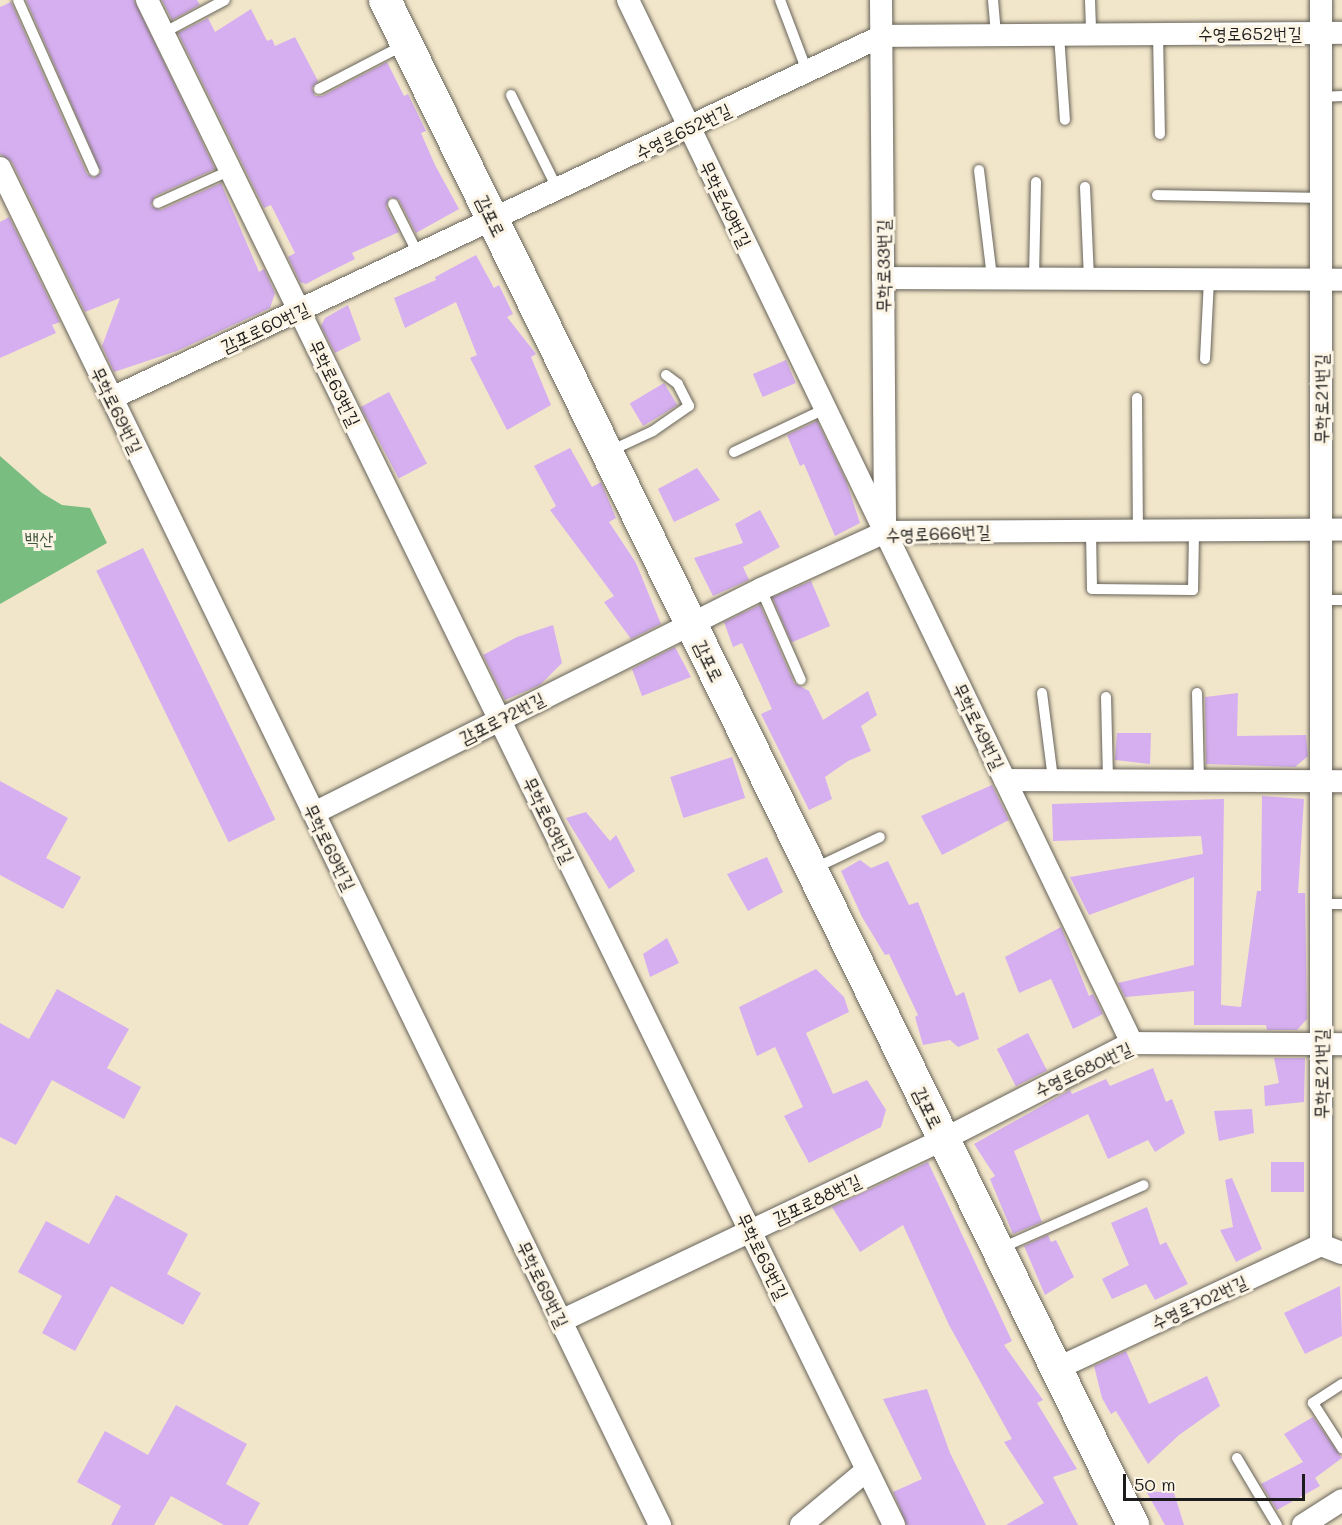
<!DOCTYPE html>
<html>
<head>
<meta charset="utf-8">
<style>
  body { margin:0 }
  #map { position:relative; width:1342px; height:1525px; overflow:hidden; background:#f2e6ca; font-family:Mali,"Poor Story",sans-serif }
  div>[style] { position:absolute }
  .forest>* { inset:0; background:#79bd80 }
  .building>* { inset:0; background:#d6aff0; transform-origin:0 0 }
  .roads { filter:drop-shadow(0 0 2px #676359) drop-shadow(0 0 2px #676359) }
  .lane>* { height:10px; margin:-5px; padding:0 5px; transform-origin:5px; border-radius:5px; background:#fff }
  .street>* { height:22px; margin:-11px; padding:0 11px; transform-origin:11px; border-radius:11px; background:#fff }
  .secondary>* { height:32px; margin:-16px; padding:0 16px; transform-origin:16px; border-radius:16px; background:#fff }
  span { translate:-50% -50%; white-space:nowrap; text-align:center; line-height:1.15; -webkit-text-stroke:6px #fcf5e5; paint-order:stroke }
  .street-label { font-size:18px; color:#1c1c1c }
  .park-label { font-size:18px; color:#415641 }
  .scale { position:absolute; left:1123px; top:1474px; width:182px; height:27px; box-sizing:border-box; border:3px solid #1c1c1c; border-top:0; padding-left:8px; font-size:18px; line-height:21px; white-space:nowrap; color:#1c1c1c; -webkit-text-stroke:4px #fcf5e5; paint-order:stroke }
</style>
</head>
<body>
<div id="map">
  <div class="forest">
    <i style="clip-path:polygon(0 456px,42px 493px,62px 505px,90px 508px,107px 543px,0 604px)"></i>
  </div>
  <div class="building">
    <i style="clip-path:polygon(26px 0,134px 0,215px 169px,155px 196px,151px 206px,161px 210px,221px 183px,259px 272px,264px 269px,275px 293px,270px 308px,177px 351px,114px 372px,102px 346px,120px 298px,85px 312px,12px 162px,0 154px,0 7px,11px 2px,87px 174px,94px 178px,101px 172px)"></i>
    <i style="clip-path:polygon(162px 0,197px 0,200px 5px,172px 20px)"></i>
    <i style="clip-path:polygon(251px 9px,267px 41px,272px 39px,275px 46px,295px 37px,318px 81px,312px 88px,315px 96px,322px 96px,387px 62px,404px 96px,408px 94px,426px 131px,421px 133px,435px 165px,459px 209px,416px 233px,399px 200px,390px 197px,386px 207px,399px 232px,352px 253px,355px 259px,323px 275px,306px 284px,300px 282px,288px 257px,295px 253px,271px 205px,264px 208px,178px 33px,208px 18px,215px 32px)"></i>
    <i style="clip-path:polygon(9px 217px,60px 322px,52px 325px,56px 333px,0 358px,0 222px)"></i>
    <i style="clip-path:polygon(476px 255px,494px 288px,499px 285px,513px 314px,507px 317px,536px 354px,531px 357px,551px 405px,507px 430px,470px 358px,477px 355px,456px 302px,405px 328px,394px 298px,436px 280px,435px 277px)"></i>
    <i style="clip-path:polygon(348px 305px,361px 340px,335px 353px,321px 326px,325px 318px)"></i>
    <i style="left:786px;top:360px;width:25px;height:36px;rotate:67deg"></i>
    <i style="left:664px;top:383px;width:26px;height:40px;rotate:59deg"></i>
    <i style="left:389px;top:392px;width:81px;height:32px;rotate:62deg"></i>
    <i style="clip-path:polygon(817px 421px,846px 481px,860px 523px,835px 536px,804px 464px,800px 466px,787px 435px)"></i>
    <i style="clip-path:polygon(570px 448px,592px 487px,601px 482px,616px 518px,609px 522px,636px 563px,661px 624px,631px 639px,604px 602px,614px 596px,550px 510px,556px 506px,534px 466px)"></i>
    <i style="clip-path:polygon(697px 468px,720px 500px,674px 522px,658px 489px)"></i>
    <i style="clip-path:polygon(760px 510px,780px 547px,743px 567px,749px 580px,713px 596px,694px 558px,743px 543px,735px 524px)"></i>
    <i style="left:143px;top:548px;width:302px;height:52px;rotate:64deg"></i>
    <i style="left:811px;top:581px;width:49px;height:42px;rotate:67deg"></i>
    <i style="clip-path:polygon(760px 605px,794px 683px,809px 691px,823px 720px,868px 691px,877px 715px,861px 726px,871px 751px,848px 761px,825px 777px,832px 799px,809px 810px,761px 714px,772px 709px,742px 643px,733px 647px,724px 622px)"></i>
    <i style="clip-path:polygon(553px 625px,562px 663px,540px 685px,505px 700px,483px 655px,517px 637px)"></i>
    <i style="clip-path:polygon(675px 647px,691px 677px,642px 696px,632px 669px)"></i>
    <i style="clip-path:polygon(1238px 693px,1237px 736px,1306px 735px,1308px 756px,1295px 767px,1206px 764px,1205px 697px)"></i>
    <i style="clip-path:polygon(1117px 733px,1151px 733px,1150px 764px,1115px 760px)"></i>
    <i style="left:732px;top:757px;width:43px;height:65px;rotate:72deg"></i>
    <i style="clip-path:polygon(0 781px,68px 818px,46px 858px,81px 877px,63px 909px,0 875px)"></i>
    <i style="clip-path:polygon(992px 785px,1009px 820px,942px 855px,921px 816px)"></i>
    <i style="clip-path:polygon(1262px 796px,1304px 799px,1298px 893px,1305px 893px,1307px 1019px,1297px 1030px,1267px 1030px,1266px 1025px,1194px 1025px,1194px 991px,1125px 997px,1118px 983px,1194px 965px,1194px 877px,1089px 915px,1070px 877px,1203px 854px,1201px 836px,1053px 841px,1052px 804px,1224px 799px,1221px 1005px,1241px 1007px,1257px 891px,1261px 891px)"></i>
    <i style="clip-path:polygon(586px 812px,610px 841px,616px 835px,635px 871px,609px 889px,566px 818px)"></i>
    <i style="clip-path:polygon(767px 857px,783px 892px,748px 911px,727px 874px)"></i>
    <i style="clip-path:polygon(860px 860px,871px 868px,888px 861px,909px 905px,918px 902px,956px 996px,964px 992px,979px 1039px,958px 1047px,950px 1040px,923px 1045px,915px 1017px,918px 1015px,889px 954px,885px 955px,862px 917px,841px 871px)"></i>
    <i style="clip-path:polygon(1061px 927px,1089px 996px,1093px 994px,1103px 1014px,1073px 1029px,1051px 979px,1019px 993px,1005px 957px)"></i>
    <i style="clip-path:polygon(667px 938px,679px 963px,650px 977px,643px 954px)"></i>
    <i style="clip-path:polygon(816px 969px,844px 997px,849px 1012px,806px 1033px,833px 1094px,867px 1080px,886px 1110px,881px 1127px,809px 1163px,784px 1116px,803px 1107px,775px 1047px,757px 1056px,739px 1007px)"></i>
    <i style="clip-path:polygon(57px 989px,129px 1029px,107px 1068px,141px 1087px,124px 1119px,52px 1080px,16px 1145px,0 1137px,0 1023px,29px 1039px)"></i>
    <i style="left:1028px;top:1033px;width:42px;height:35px;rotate:63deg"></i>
    <i style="clip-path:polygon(1274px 1058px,1305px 1058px,1304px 1102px,1265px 1106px,1264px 1086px,1279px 1083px)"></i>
    <i style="clip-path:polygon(1153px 1068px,1166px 1102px,1172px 1099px,1185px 1133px,1155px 1152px,1148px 1140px,1108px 1159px,1088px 1114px,1014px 1151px,1042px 1222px,1013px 1234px,990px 1179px,995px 1176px,974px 1144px,1070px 1090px,1072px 1094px,1106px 1079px,1110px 1086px)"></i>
    <i style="clip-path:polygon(1252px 1109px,1254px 1133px,1219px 1141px,1214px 1111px)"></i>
    <i style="clip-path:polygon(928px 1162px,1012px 1341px,1004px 1345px,1043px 1400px,1037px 1403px,1077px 1469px,1053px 1477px,1078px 1525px,1006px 1525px,1044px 1503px,1004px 1442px,1012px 1439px,949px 1325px,903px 1225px,860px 1252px,832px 1207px)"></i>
    <i style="left:1304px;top:1162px;width:30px;height:33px;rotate:90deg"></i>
    <i style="clip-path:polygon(1232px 1178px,1262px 1249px,1236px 1262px,1220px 1230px,1233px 1227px,1225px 1180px)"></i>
    <i style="clip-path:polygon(116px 1195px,188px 1234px,167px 1274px,201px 1293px,183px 1325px,111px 1286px,75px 1351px,42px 1333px,62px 1296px,18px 1272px,46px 1221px,89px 1244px)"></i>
    <i style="clip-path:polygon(1147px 1207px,1160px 1245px,1166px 1242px,1188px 1284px,1155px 1300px,1146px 1284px,1112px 1299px,1102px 1279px,1129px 1265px,1111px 1223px)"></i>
    <i style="clip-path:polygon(1048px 1235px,1051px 1242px,1056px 1240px,1074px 1277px,1045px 1295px,1024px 1246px)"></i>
    <i style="clip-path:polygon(1340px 1286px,1342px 1336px,1305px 1354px,1284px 1313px)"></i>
    <i style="clip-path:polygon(1126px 1351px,1149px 1404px,1207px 1376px,1220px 1406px,1179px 1435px,1148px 1464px,1116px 1411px,1111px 1414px,1102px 1398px,1094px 1366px)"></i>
    <i style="clip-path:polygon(927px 1389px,950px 1453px,986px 1525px,907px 1525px,893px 1492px,922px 1479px,883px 1399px)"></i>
    <i style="clip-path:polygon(176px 1405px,247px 1444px,226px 1484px,260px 1503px,248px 1525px,224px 1525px,171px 1496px,154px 1525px,111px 1525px,121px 1506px,77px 1482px,105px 1431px,148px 1455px)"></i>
    <i style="clip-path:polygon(1313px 1417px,1342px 1458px,1315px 1478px,1320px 1486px,1277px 1510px,1261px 1484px,1303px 1462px,1284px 1434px)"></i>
    <i style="clip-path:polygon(1146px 1491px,1174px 1493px,1184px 1525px,1165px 1525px)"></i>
  </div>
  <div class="roads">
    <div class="lane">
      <i style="left:18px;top:0;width:187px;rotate:66deg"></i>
      <i style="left:780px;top:0;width:76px;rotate:69.2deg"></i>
      <i style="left:993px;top:0;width:35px;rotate:85deg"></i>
      <i style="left:1090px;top:0;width:35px;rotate:88deg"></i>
      <i style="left:163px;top:33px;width:70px;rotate:-28deg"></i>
      <i style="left:1158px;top:34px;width:100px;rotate:88.9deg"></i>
      <i style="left:1059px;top:35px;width:85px;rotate:86deg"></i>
      <i style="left:319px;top:89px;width:96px;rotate:-27.4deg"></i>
      <i style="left:511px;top:95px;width:106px;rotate:63.7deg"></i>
      <i style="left:1321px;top:97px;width:21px;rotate:-3deg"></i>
      <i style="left:979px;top:170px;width:109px;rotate:83.1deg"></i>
      <i style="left:1085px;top:187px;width:92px;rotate:87.5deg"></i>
      <i style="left:1157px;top:195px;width:164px;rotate:1deg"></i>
      <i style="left:158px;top:203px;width:80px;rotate:-24.3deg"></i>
      <i style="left:393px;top:204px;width:58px;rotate:63.4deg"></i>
      <i style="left:1034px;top:278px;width:96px;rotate:-88.8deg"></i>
      <i style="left:1205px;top:359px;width:80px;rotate:-87.1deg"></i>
      <i style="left:1137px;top:398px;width:133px;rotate:89.6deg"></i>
      <i style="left:610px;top:451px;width:47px;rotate:-24.9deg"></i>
      <i style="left:653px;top:431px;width:44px;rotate:-34.8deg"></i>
      <i style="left:689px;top:406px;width:25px;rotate:-117deg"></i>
      <i style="left:678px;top:384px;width:15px;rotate:-143deg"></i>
      <i style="left:734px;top:452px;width:101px;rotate:-25.3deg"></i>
      <i style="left:1091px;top:531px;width:58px;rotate:89deg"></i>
      <i style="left:1092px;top:589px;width:101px;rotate:0.6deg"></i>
      <i style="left:1193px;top:590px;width:59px;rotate:-89deg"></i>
      <i style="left:761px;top:589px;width:99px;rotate:66.3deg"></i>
      <i style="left:1321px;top:600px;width:21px"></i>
      <i style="left:1042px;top:693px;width:87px;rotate:82.7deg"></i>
      <i style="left:1197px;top:693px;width:87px;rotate:88.7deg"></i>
      <i style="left:1106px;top:697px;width:82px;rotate:88.6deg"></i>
      <i style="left:813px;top:869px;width:74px;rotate:-25.5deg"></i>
      <i style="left:1321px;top:904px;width:21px"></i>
      <i style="left:999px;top:1249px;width:158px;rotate:-23.8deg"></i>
      <i style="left:1342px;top:1384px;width:35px;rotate:147deg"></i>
      <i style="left:1313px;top:1403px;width:54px;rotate:57.2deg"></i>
      <i style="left:1237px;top:1458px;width:78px;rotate:59.2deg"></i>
    </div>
    <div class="street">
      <i style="left:147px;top:0;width:1698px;rotate:63.9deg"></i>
      <i style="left:628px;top:0;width:1158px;rotate:64.21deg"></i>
      <i style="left:881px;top:0;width:524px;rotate:89.56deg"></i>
      <i style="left:0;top:168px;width:1509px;rotate:64.06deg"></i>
      <i style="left:883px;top:278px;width:459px;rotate:0.2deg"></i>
      <i style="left:112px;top:398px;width:851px;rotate:-25.18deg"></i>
      <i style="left:882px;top:36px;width:460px;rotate:-0.4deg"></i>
      <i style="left:1005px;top:780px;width:337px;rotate:0.2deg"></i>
      <i style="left:314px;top:813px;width:500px;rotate:-26.6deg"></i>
      <i style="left:761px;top:589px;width:136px;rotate:-24.7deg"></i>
      <i style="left:885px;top:532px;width:457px;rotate:-0.3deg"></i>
      <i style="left:1321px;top:1245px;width:1245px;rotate:-90deg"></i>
      <i style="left:561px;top:1321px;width:424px;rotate:-25.4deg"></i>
      <i style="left:944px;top:1139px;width:211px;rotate:-27.1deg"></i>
      <i style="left:1132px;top:1043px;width:210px;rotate:0.3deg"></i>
      <i style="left:1056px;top:1369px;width:293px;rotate:-25.1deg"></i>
      <i style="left:1321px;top:1245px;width:22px;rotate:21deg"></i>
      <i style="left:801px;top:1525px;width:86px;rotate:-39.8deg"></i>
      <i style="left:1303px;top:1525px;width:46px;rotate:-32.7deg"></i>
    </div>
    <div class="secondary">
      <i style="left:385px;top:0;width:1699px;rotate:63.87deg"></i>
    </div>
  </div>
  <div class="street-label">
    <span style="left:1250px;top:33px">수영로652번길</span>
    <span style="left:683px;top:131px;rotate:-26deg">수영로652번길</span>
    <span style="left:726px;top:204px;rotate:64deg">무학로49번길</span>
    <span style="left:491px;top:216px;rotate:64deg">감포로</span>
    <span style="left:883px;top:266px;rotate:-90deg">무학로33번길</span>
    <span style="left:265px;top:327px;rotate:-25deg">감포로60번길</span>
    <span style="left:335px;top:383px;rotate:64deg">무학로63번길</span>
    <span style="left:1321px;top:399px;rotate:-90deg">무학로21번길</span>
    <span style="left:117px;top:410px;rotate:64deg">무학로69번길</span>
    <span style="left:938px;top:533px;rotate:-2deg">수영로666번길</span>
    <span style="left:709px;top:661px;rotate:64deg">감포로</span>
    <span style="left:502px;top:718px;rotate:-27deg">감포로72번길</span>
    <span style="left:979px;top:726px;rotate:64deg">무학로49번길</span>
    <span style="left:549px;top:820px;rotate:64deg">무학로63번길</span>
    <span style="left:330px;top:847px;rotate:64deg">무학로69번길</span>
    <span style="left:1083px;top:1069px;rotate:-25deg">수영로680번길</span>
    <span style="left:1321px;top:1074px;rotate:-90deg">무학로21번길</span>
    <span style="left:928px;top:1108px;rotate:64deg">감포로</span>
    <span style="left:817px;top:1199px;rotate:-25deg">감포로88번길</span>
    <span style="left:763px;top:1256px;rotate:64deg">무학로63번길</span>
    <span style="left:543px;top:1284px;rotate:64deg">무학로69번길</span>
    <span style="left:1199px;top:1302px;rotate:-25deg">수영로702번길</span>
  </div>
  <div class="park-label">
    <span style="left:39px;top:538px">백산</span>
  </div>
  <div class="scale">50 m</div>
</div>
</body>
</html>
